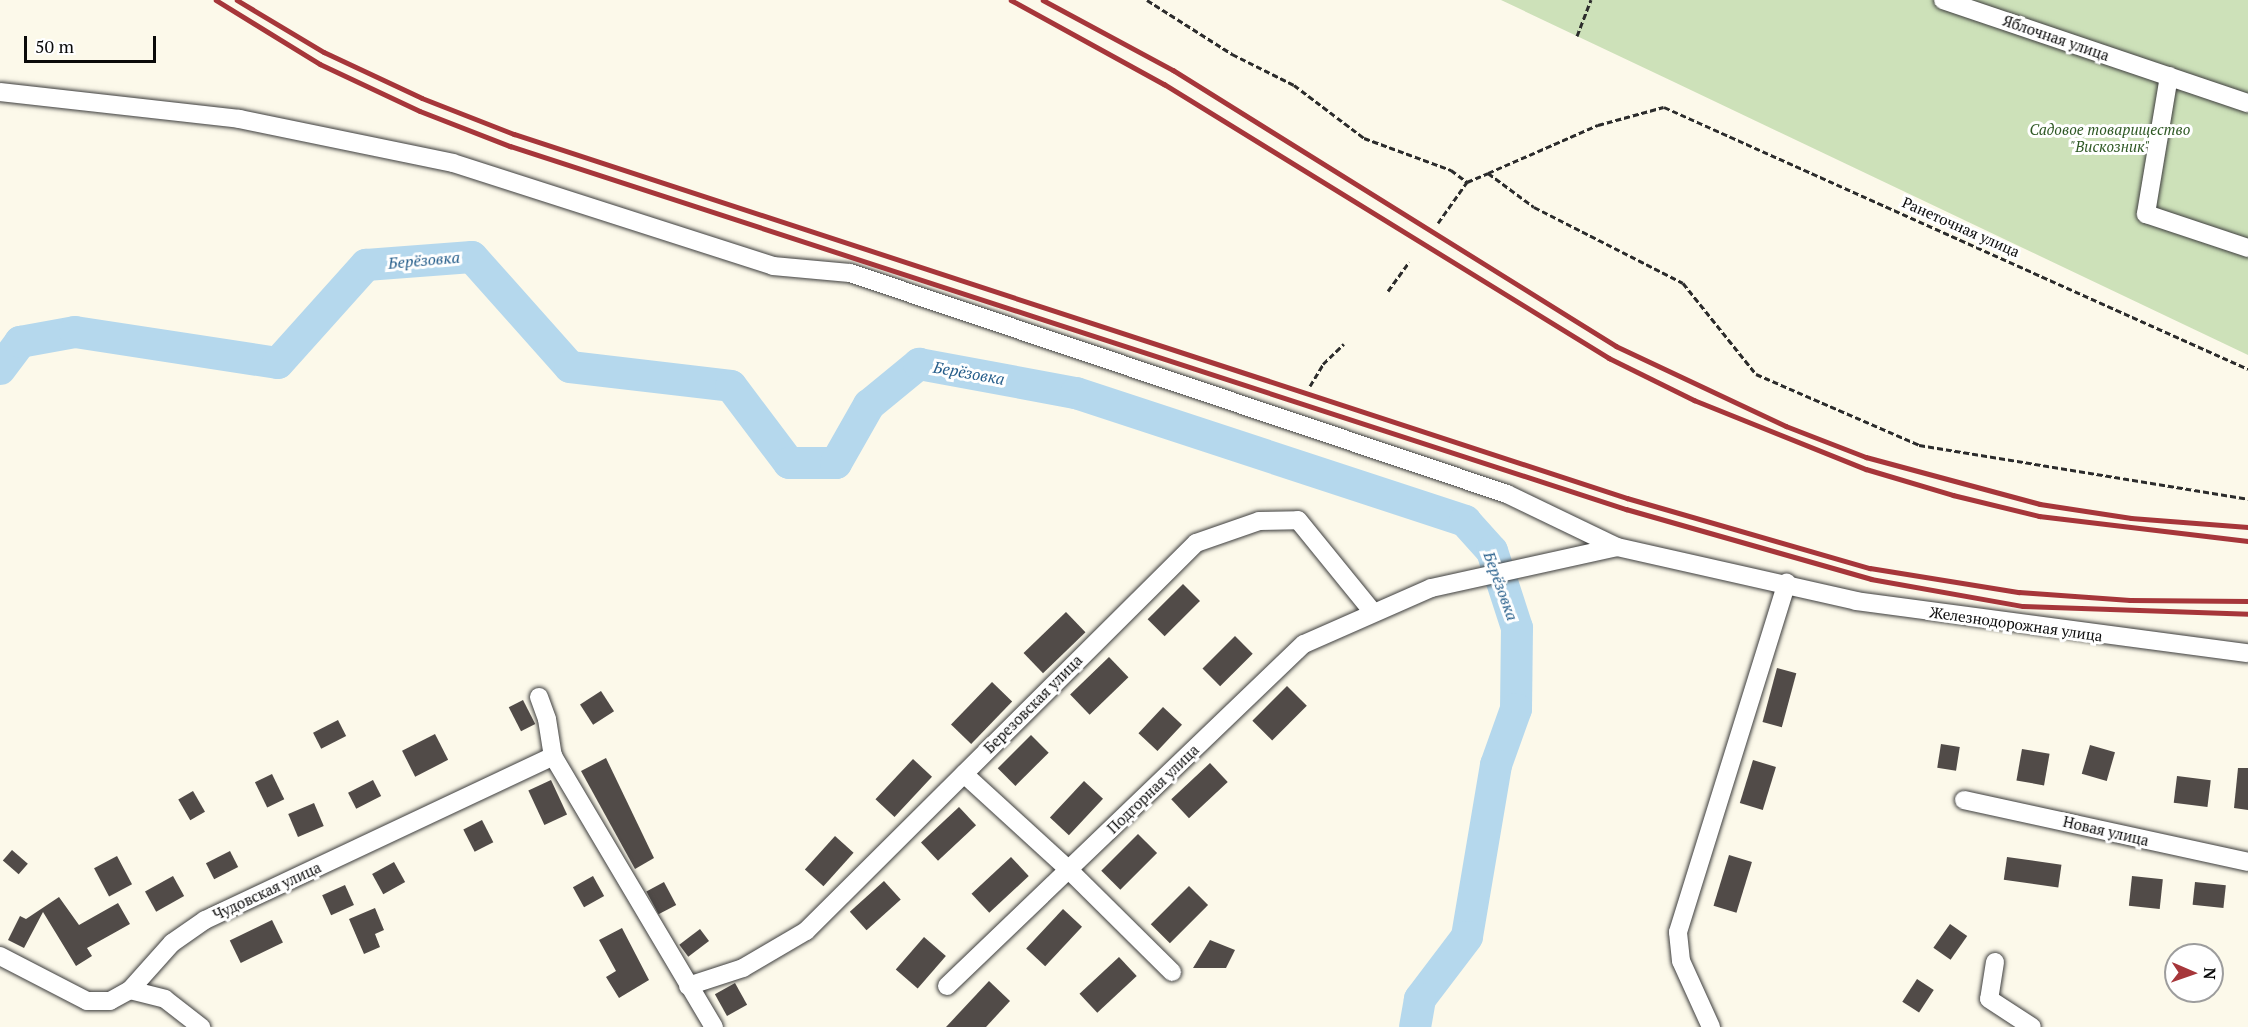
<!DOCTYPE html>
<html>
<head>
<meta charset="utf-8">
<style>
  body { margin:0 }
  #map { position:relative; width:2248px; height:1027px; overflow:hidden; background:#fcf9ea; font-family:"PT Serif",serif }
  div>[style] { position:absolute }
  .green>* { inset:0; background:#cde1b9 }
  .river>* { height:32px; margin:-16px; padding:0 16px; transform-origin:16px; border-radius:16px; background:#b5d8ed }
  .building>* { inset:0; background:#514b48; transform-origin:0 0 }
  .path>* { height:3px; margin-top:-1.5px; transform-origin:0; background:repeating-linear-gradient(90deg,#2c2c2c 0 6px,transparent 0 9px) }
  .roads { filter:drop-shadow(0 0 2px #3d3d3d) drop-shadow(0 0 2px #3d3d3d) }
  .minor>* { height:18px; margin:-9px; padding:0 9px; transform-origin:9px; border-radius:9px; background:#fff }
  .rail>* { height:4.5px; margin:-2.25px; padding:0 2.25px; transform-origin:2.25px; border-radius:2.25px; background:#a6363a }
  span { translate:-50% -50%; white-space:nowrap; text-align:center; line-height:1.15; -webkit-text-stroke:6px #fff; paint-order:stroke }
  .street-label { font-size:15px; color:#0a0a0a }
  .park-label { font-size:15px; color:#2e5824; font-style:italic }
  .water-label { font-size:16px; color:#255d8a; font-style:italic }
  .north { position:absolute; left:2164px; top:943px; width:60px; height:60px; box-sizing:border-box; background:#fff; border:2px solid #9d9d9d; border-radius:50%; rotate:92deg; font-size:16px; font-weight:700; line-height:24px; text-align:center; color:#0a0a0a }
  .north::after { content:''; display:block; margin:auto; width:21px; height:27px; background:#a6363a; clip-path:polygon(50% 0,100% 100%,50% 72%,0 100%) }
  .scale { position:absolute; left:24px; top:36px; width:132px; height:27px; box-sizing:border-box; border:3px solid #0a0a0a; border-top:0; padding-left:8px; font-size:18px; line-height:21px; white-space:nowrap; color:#0a0a0a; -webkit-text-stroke:4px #fff; paint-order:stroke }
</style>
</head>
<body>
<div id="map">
  <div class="green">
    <i style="clip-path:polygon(1501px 0,2248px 0,2248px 355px,1674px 82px)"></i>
  </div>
  <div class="river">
    <i style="left:0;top:369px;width:34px;rotate:-53deg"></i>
    <i style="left:20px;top:342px;width:56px;rotate:-10.3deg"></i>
    <i style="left:75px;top:332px;width:205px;rotate:8.7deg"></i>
    <i style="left:278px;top:363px;width:132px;rotate:-48.1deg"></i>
    <i style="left:366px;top:265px;width:106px;rotate:-4.3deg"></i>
    <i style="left:472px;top:257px;width:147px;rotate:48.3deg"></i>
    <i style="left:570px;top:367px;width:162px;rotate:6.7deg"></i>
    <i style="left:731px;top:386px;width:96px;rotate:53deg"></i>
    <i style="left:789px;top:463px;width:47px"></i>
    <i style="left:836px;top:463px;width:67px;rotate:-60.4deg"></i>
    <i style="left:869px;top:405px;width:65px;rotate:-39.4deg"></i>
    <i style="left:919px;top:364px;width:160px;rotate:10.5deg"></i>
    <i style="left:1076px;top:393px;width:410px;rotate:18.2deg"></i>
    <i style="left:1465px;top:521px;width:40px;rotate:48deg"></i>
    <i style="left:1492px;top:551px;width:81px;rotate:72deg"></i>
    <i style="left:1517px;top:628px;width:81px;rotate:90.7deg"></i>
    <i style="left:1516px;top:709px;width:59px;rotate:109.7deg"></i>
    <i style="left:1496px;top:765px;width:174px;rotate:99.6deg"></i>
    <i style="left:1467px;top:937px;width:78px;rotate:127.2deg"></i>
    <i style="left:1420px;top:999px;width:28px;rotate:100deg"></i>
  </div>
  <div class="building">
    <i style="left:1183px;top:584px;width:24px;height:50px;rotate:45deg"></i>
    <i style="left:1066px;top:612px;width:28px;height:59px;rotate:46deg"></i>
    <i style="left:1235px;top:636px;width:25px;height:46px;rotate:45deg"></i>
    <i style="left:1109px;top:657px;width:28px;height:54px;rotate:46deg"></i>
    <i style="left:1777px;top:668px;width:20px;height:56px;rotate:15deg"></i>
    <i style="left:992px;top:682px;width:28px;height:59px;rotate:44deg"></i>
    <i style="left:1287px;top:686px;width:28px;height:49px;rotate:45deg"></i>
    <i style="left:601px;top:691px;width:24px;height:25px;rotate:57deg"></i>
    <i style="left:523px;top:700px;width:27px;height:16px;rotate:63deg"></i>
    <i style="left:1163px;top:707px;width:26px;height:36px;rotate:43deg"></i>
    <i style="left:338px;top:720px;width:18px;height:28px;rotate:63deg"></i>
    <i style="left:435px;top:734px;width:29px;height:37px;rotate:63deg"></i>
    <i style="left:1031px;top:735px;width:25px;height:47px;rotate:45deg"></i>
    <i style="left:1941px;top:744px;width:19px;height:24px;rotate:9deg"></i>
    <i style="left:2090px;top:745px;width:26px;height:30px;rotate:16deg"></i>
    <i style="left:2022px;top:749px;width:28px;height:32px;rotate:10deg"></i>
    <i style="clip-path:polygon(606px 758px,654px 858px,635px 869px,581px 771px)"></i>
    <i style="left:913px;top:759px;width:26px;height:55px;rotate:43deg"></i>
    <i style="left:1753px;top:760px;width:24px;height:45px;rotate:17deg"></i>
    <i style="left:1210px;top:763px;width:26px;height:53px;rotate:47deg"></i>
    <i style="clip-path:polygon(2238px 768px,2248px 768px,2248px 810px,2234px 808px)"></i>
    <i style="left:272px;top:774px;width:28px;height:19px;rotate:64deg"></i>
    <i style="left:2177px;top:776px;width:34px;height:27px;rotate:7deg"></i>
    <i style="left:373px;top:780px;width:18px;height:28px;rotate:63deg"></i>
    <i style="left:551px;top:780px;width:38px;height:25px;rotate:65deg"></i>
    <i style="left:1084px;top:781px;width:26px;height:50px;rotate:43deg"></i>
    <i style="left:193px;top:791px;width:24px;height:17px;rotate:60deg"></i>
    <i style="left:314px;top:803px;width:25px;height:28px;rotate:67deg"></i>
    <i style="left:959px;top:807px;width:25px;height:52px;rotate:47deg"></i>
    <i style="left:482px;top:820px;width:25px;height:21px;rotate:63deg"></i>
    <i style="left:1138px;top:834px;width:27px;height:52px;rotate:45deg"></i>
    <i style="left:835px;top:836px;width:25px;height:45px;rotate:42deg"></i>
    <i style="left:12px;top:850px;width:21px;height:14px;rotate:41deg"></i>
    <i style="left:230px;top:851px;width:18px;height:27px;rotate:63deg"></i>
    <i style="left:1729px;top:855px;width:24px;height:53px;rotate:17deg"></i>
    <i style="left:117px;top:856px;width:32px;height:26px;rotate:62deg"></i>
    <i style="left:1011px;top:857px;width:26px;height:54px;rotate:47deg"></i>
    <i style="left:2007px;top:857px;width:55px;height:23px;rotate:8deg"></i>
    <i style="left:394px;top:862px;width:23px;height:25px;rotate:61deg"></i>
    <i style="left:173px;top:876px;width:23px;height:32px;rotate:61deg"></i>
    <i style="left:593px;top:876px;width:23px;height:23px;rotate:61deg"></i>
    <i style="left:2132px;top:876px;width:31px;height:30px;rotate:6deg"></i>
    <i style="left:884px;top:881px;width:25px;height:46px;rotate:48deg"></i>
    <i style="left:664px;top:882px;width:26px;height:20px;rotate:62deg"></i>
    <i style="left:2195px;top:882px;width:31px;height:23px;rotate:6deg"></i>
    <i style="left:345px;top:885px;width:22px;height:25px;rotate:66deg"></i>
    <i style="left:1189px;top:886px;width:27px;height:54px;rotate:45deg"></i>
    <i style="clip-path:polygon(59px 897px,79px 925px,118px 903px,130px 924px,87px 948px,92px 956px,76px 966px,43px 912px,24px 948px,8px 940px,20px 916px,26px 919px)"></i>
    <i style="clip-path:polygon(375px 908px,384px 930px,375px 934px,380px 947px,364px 954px,349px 919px)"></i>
    <i style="left:1063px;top:909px;width:26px;height:54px;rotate:43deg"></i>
    <i style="left:272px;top:920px;width:25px;height:47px;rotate:64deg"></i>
    <i style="left:1950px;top:924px;width:21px;height:29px;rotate:35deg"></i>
    <i style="clip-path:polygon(622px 928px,649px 980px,619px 998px,606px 977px,616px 971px,599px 940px)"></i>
    <i style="left:700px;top:929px;width:15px;height:26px;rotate:53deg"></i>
    <i style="left:924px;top:937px;width:29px;height:43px;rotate:41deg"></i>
    <i style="clip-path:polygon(1210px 940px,1235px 950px,1226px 968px,1193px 968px)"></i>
    <i style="left:1119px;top:957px;width:26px;height:54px;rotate:47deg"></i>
    <i style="left:1917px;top:979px;width:20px;height:27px;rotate:33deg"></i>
    <i style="clip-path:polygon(989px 981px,1010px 1001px,986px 1027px,946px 1027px)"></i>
    <i style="left:735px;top:983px;width:25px;height:23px;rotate:61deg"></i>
  </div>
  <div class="path">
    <i style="left:1147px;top:0;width:101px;rotate:32.4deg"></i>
    <i style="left:1232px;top:54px;width:69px;rotate:26.6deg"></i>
    <i style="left:1294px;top:85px;width:88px;rotate:37.1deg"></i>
    <i style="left:1364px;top:138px;width:93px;rotate:20.2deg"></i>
    <i style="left:1451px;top:170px;width:20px;rotate:37deg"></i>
    <i style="left:1467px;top:182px;width:23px;rotate:-23deg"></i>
    <i style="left:1488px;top:173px;width:57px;rotate:36.5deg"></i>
    <i style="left:1534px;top:207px;width:167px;rotate:27deg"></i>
    <i style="left:1683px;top:283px;width:117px;rotate:51.3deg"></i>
    <i style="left:1756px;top:374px;width:178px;rotate:23.5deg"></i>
    <i style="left:1919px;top:445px;width:333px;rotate:9.3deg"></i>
    <i style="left:1577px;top:36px;width:39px;rotate:-69deg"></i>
    <i style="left:1488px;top:173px;width:120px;rotate:-23.6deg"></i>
    <i style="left:1598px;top:125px;width:68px;rotate:-15.3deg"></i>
    <i style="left:1664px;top:107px;width:640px;rotate:24.16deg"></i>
    <i style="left:1438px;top:223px;width:50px;rotate:-54.7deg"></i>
    <i style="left:1388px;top:291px;width:36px;rotate:-54deg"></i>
    <i style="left:1310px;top:386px;width:26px;rotate:-59deg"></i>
    <i style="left:1323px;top:364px;width:29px;rotate:-44deg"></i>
  </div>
  <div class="roads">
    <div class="minor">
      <i style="left:1943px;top:0;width:322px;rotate:18.7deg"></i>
      <i style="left:2169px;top:76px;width:140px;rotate:99.5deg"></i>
      <i style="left:2146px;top:214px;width:108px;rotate:18.4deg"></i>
      <i style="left:0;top:92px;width:241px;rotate:6.4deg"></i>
      <i style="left:239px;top:119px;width:218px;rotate:11.6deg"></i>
      <i style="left:453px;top:163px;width:336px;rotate:17.8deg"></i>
      <i style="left:773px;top:266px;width:77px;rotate:5.2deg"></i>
      <i style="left:850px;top:273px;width:693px;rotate:18.59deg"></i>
      <i style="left:1507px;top:494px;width:122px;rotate:25.7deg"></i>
      <i style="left:1617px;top:547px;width:245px;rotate:12.7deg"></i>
      <i style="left:1856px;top:601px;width:395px;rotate:7.6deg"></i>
      <i style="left:539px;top:697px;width:23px;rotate:70deg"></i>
      <i style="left:547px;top:719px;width:37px;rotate:81deg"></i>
      <i style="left:553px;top:756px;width:315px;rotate:59.3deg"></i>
      <i style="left:964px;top:774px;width:142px;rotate:42.4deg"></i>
      <i style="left:1069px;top:870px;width:145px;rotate:44.7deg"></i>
      <i style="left:1964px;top:800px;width:291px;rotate:12.3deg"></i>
      <i style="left:0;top:956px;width:98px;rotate:27.3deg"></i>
      <i style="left:87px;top:1001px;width:23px"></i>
      <i style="left:110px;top:1001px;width:23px;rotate:-29deg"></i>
      <i style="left:130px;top:990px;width:63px;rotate:-48.2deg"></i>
      <i style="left:172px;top:943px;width:40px;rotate:-34.9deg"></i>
      <i style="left:205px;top:920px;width:385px;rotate:-25.2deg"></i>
      <i style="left:1995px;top:962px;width:37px;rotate:99deg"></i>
      <i style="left:1989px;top:999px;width:51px;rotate:33.1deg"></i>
      <i style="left:688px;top:986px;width:58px;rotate:-18.1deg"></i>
      <i style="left:743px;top:968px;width:73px;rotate:-30.4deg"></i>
      <i style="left:806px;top:931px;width:550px;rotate:-44.85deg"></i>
      <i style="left:1196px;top:543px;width:67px;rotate:-19.2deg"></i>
      <i style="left:1259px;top:521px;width:39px;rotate:-1deg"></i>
      <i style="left:1298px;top:520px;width:117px;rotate:50.9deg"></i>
      <i style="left:947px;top:986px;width:494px;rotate:-43.8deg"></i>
      <i style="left:1304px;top:644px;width:139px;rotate:-23.8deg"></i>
      <i style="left:1431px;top:588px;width:190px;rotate:-12.4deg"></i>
      <i style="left:130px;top:990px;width:36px;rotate:14deg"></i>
      <i style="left:165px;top:999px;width:46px;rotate:37.9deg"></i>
      <i style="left:1711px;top:1027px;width:72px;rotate:-114.4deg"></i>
      <i style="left:1681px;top:961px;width:29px;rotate:-96deg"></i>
      <i style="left:1678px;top:932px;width:366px;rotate:-72.7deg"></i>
    </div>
  </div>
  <div class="rail">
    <i style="left:216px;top:0;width:122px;rotate:31.6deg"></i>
    <i style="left:320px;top:64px;width:110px;rotate:25.2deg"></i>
    <i style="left:420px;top:111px;width:97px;rotate:21.3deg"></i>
    <i style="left:510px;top:146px;width:1174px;rotate:18.02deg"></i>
    <i style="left:1626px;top:509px;width:255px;rotate:15.9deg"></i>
    <i style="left:1871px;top:579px;width:154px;rotate:10.1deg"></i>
    <i style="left:2023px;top:606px;width:225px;rotate:2deg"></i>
    <i style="left:237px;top:0;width:101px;rotate:30.9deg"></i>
    <i style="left:324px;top:52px;width:108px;rotate:25.1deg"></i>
    <i style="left:422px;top:98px;width:99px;rotate:21.4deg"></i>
    <i style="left:514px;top:134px;width:1171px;rotate:18.11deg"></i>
    <i style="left:1627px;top:498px;width:253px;rotate:16.1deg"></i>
    <i style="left:1870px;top:568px;width:151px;rotate:9.2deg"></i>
    <i style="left:2019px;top:592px;width:111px;rotate:4.1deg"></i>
    <i style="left:2130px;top:600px;width:118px;rotate:0.5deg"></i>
    <i style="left:1011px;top:0;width:175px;rotate:28.8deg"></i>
    <i style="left:1164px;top:84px;width:523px;rotate:31.62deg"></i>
    <i style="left:1609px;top:358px;width:95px;rotate:26.3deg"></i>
    <i style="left:1694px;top:400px;width:185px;rotate:21.9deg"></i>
    <i style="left:1866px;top:469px;width:91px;rotate:16.6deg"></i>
    <i style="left:1953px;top:495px;width:89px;rotate:13.7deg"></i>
    <i style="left:2039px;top:516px;width:210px;rotate:6.8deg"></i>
    <i style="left:1043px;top:0;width:148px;rotate:28.3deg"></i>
    <i style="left:1173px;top:70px;width:522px;rotate:31.92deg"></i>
    <i style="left:1616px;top:346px;width:188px;rotate:25.2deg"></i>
    <i style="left:1786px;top:426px;width:86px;rotate:21.2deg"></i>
    <i style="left:1866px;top:457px;width:180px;rotate:15.1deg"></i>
    <i style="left:2040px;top:504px;width:92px;rotate:8.7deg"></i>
    <i style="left:2131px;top:518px;width:117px;rotate:4.4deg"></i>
  </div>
  <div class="street-label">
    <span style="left:2056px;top:38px;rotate:19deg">Яблочная улица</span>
    <span style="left:1961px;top:227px;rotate:24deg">Ранеточная улица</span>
    <span style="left:2016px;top:624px;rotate:8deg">Железнодорожная улица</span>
    <span style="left:1033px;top:704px;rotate:-45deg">Березовская улица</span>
    <span style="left:1153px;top:789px;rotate:-44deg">Подгорная улица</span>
    <span style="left:2106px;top:831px;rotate:13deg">Новая улица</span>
    <span style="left:267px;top:891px;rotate:-25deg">Чудовская улица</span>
  </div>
  <div class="park-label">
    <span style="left:2110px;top:138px">Садовое товарищество<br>"Вискозник"</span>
  </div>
  <div class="water-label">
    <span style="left:424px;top:260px;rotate:-5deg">Берёзовка</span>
    <span style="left:969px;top:373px;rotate:10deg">Берёзовка</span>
    <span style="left:1501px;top:586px;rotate:70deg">Берёзовка</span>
  </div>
  <div class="north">N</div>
  <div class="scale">50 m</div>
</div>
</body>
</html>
